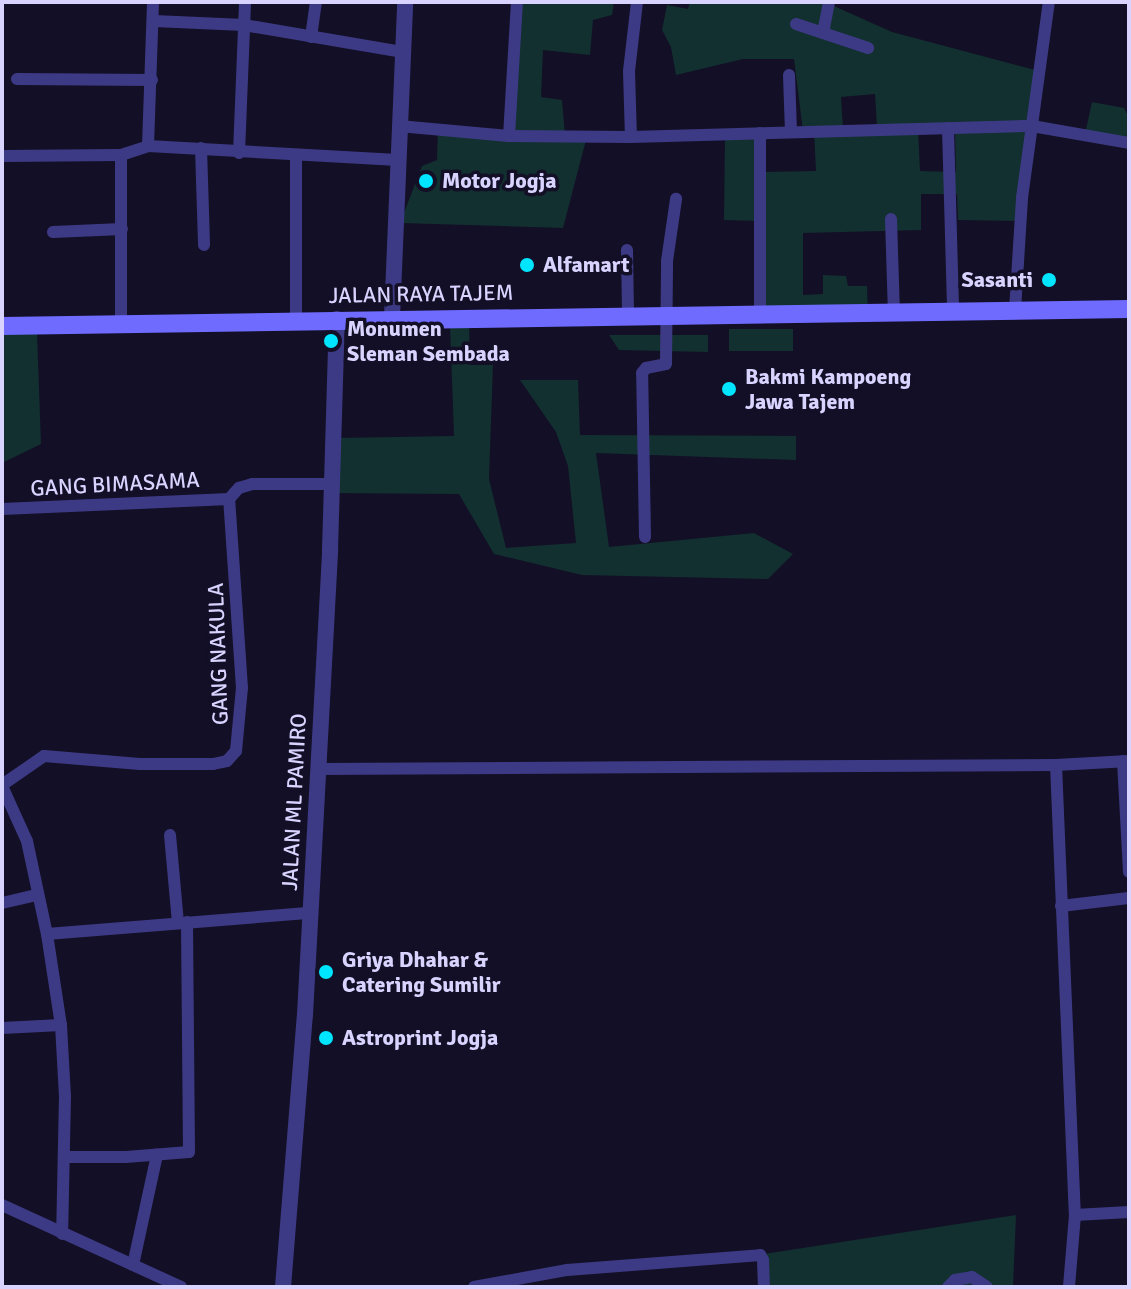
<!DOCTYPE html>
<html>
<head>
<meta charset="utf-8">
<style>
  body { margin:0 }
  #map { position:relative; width:1131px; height:1289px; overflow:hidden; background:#130f26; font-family:Signika,sans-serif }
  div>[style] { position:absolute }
  .green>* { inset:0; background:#12302f; transform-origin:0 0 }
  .minor>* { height:12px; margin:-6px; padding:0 6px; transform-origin:6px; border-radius:6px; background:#3d3a85 }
  .tertiary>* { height:16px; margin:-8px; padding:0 8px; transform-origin:8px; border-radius:8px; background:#3d3a85 }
  .secondary>* { height:18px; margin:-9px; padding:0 9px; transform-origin:9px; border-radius:9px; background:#6f6bff }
  .dots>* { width:22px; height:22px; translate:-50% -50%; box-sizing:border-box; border:4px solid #130f26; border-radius:50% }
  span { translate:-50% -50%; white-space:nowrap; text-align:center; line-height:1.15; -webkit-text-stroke:7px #130f26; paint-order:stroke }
  .poi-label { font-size:22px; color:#d9d4ff; font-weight:700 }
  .left { translate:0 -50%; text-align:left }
  .right { translate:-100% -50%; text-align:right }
  .street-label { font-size:22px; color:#d9d4ff }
  .frame { position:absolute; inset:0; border:4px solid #d9d4ff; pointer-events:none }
</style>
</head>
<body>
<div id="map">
  <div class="green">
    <i style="clip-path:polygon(521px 2px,614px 2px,612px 15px,593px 20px,590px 55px,543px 50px,541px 97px,562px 100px,565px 135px,587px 136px,563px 228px,400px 223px,422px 166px,437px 160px,438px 128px,510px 132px)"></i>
    <i style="clip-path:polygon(evenodd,690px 2px,825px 2px,892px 32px,1039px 71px,1021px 221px,958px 220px,957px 194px,921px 194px,921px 230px,803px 233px,803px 295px,823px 294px,823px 275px,846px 276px,848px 286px,867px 286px,868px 315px,763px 316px,761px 221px,724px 220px,725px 135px,761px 133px,763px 172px,816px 171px,814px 131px,803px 131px,794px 59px,743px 59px,676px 75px,671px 47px,662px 30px,667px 5px,688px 9px,690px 2px,875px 94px,877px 128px,843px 129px,841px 97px,875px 94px,690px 2px,955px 127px,956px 172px,920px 171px,918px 128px,955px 127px)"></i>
    <i style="clip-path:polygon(1092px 102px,1124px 108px,1129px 118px,1129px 142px,1085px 134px)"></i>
    <i style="clip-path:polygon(450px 324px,469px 324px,470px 365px,493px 365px,489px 479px,506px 548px,576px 543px,568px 466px,556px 432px,520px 380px,578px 380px,580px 435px,796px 436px,796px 460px,596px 453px,609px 547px,754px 533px,793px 554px,768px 579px,582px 575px,494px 554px,459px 494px,328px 493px,335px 438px,454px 436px)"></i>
    <i style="left:729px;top:329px;width:64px;height:22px"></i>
    <i style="clip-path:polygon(37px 333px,41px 444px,2px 463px,2px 334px)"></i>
    <i style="clip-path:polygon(609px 335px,708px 335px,708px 352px,619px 350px)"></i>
    <i style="clip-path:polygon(1016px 1215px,1013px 1287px,766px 1287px,764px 1254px)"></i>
  </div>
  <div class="minor">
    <i style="left:637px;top:2px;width:69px;rotate:96.6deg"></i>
    <i style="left:629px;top:71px;width:66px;rotate:88.3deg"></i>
    <i style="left:631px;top:137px;width:401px;rotate:-1.6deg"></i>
    <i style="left:1032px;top:126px;width:98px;rotate:9.9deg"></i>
    <i style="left:154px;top:21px;width:90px;rotate:2.5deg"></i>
    <i style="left:244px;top:25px;width:160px;rotate:9.7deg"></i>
    <i style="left:796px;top:24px;width:76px;rotate:18.4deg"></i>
    <i style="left:823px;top:33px;width:32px;rotate:-79deg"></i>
    <i style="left:311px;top:37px;width:35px;rotate:-82deg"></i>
    <i style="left:789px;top:75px;width:56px;rotate:88deg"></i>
    <i style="left:17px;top:79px;width:135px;rotate:0.4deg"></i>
    <i style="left:399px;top:126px;width:110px;rotate:5.2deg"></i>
    <i style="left:509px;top:136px;width:122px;rotate:0.5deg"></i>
    <i style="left:948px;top:128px;width:183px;rotate:88.4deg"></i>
    <i style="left:509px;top:136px;width:134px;rotate:-86.6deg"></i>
    <i style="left:148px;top:146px;width:144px;rotate:-88deg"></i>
    <i style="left:201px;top:148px;width:97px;rotate:88.2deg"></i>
    <i style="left:239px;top:153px;width:151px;rotate:-87.7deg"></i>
    <i style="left:2px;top:156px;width:119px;rotate:-0.5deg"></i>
    <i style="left:121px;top:155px;width:28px;rotate:-18deg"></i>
    <i style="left:148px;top:146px;width:250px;rotate:3.2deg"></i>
    <i style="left:891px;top:219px;width:93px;rotate:88.2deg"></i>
    <i style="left:53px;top:232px;width:69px;rotate:-2.5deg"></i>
    <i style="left:627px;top:250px;width:65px;rotate:89.1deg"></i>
    <i style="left:1015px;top:310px;width:112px;rotate:-86.4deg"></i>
    <i style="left:1022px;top:198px;width:198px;rotate:-82.2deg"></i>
    <i style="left:760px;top:313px;width:180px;rotate:-90deg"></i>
    <i style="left:296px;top:320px;width:165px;rotate:-90deg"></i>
    <i style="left:121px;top:324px;width:169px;rotate:-90deg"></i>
    <i style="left:229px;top:499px;width:15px;rotate:-48deg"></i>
    <i style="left:239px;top:488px;width:14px;rotate:-17deg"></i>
    <i style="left:252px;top:484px;width:80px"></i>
    <i style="left:2px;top:509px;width:227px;rotate:-2.5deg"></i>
    <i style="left:645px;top:537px;width:164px;rotate:-91deg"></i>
    <i style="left:642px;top:373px;width:6px;rotate:-51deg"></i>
    <i style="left:646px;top:368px;width:20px;rotate:-11deg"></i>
    <i style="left:666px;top:364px;width:103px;rotate:-89.4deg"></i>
    <i style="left:667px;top:261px;width:63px;rotate:-81.7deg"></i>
    <i style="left:1123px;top:761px;width:111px;rotate:86.9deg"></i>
    <i style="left:1056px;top:765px;width:450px;rotate:87.6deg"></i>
    <i style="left:1075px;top:1215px;width:72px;rotate:94.8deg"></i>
    <i style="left:318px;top:769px;width:738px;rotate:-0.31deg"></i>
    <i style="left:1056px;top:765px;width:73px;rotate:-3.1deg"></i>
    <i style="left:2px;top:785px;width:51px;rotate:-34.6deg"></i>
    <i style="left:44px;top:756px;width:96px;rotate:4.8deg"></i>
    <i style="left:140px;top:764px;width:73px"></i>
    <i style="left:213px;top:764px;width:14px;rotate:-12deg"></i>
    <i style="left:227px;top:761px;width:13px;rotate:-48deg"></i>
    <i style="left:236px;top:751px;width:63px;rotate:-84.6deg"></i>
    <i style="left:242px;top:688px;width:189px;rotate:-93.9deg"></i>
    <i style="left:2px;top:786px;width:60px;rotate:65.6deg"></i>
    <i style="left:27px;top:841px;width:95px;rotate:77.9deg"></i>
    <i style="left:47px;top:934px;width:92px;rotate:81.3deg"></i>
    <i style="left:61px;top:1025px;width:71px;rotate:86.8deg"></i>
    <i style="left:65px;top:1096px;width:138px;rotate:91.2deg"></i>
    <i style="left:170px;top:835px;width:88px;rotate:84.8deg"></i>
    <i style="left:2px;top:903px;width:37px;rotate:-13deg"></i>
    <i style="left:1061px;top:906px;width:68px;rotate:-6.7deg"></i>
    <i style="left:47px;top:934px;width:264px;rotate:-4.6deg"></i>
    <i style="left:2px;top:1028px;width:59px;rotate:-2.9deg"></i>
    <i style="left:64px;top:1157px;width:62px"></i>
    <i style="left:126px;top:1157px;width:63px;rotate:-4.5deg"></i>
    <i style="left:189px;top:1152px;width:230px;rotate:-90.5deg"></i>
    <i style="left:2px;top:1205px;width:197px;rotate:24.6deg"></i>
    <i style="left:1075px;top:1215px;width:54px;rotate:-3.2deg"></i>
    <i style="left:133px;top:1265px;width:113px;rotate:-77.7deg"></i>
    <i style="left:474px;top:1287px;width:95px;rotate:-10.4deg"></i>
    <i style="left:567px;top:1270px;width:194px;rotate:-4.4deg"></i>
    <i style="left:760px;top:1255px;width:6px;rotate:59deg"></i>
    <i style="left:763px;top:1260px;width:27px;rotate:88deg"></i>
    <i style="left:948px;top:1287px;width:10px;rotate:-45deg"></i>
    <i style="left:955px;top:1280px;width:17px;rotate:-10deg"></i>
    <i style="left:972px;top:1277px;width:18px;rotate:34deg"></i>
  </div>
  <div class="tertiary">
    <i style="left:392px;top:318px;width:316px;rotate:-87.6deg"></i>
    <i style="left:283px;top:1287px;width:273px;rotate:-85.4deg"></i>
    <i style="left:305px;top:1015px;width:466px;rotate:-86.9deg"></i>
    <i style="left:330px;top:550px;width:231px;rotate:-88.3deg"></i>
  </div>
  <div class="secondary">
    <i style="left:2px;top:326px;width:1127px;rotate:-0.86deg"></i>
  </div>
  <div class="dots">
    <i style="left:426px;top:181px;background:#00e5ff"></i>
    <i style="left:527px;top:265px;background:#00e5ff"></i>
    <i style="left:1049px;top:280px;background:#00e5ff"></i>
    <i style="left:331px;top:341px;background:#00e5ff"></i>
    <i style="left:729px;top:389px;background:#00e5ff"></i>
    <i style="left:326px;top:972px;background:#00e5ff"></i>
    <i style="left:326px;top:1038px;background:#00e5ff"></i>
  </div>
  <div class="poi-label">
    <span class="left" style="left:442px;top:181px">Motor Jogja</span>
    <span class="left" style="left:543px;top:265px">Alfamart</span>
    <span class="right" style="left:1033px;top:280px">Sasanti</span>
    <span class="left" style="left:347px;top:341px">Monumen<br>Sleman Sembada</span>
    <span class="left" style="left:745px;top:389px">Bakmi Kampoeng<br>Jawa Tajem</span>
    <span class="left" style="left:342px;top:972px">Griya Dhahar &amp;<br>Catering Sumilir</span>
    <span class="left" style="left:342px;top:1038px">Astroprint Jogja</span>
  </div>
  <div class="street-label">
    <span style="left:421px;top:294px;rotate:-1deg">JALAN RAYA TAJEM</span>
    <span style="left:115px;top:484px;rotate:-3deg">GANG BIMASAMA</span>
    <span style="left:218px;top:654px;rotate:-92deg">GANG NAKULA</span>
    <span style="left:294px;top:802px;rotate:-87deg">JALAN ML PAMIRO</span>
  </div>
  <div class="frame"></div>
</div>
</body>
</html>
